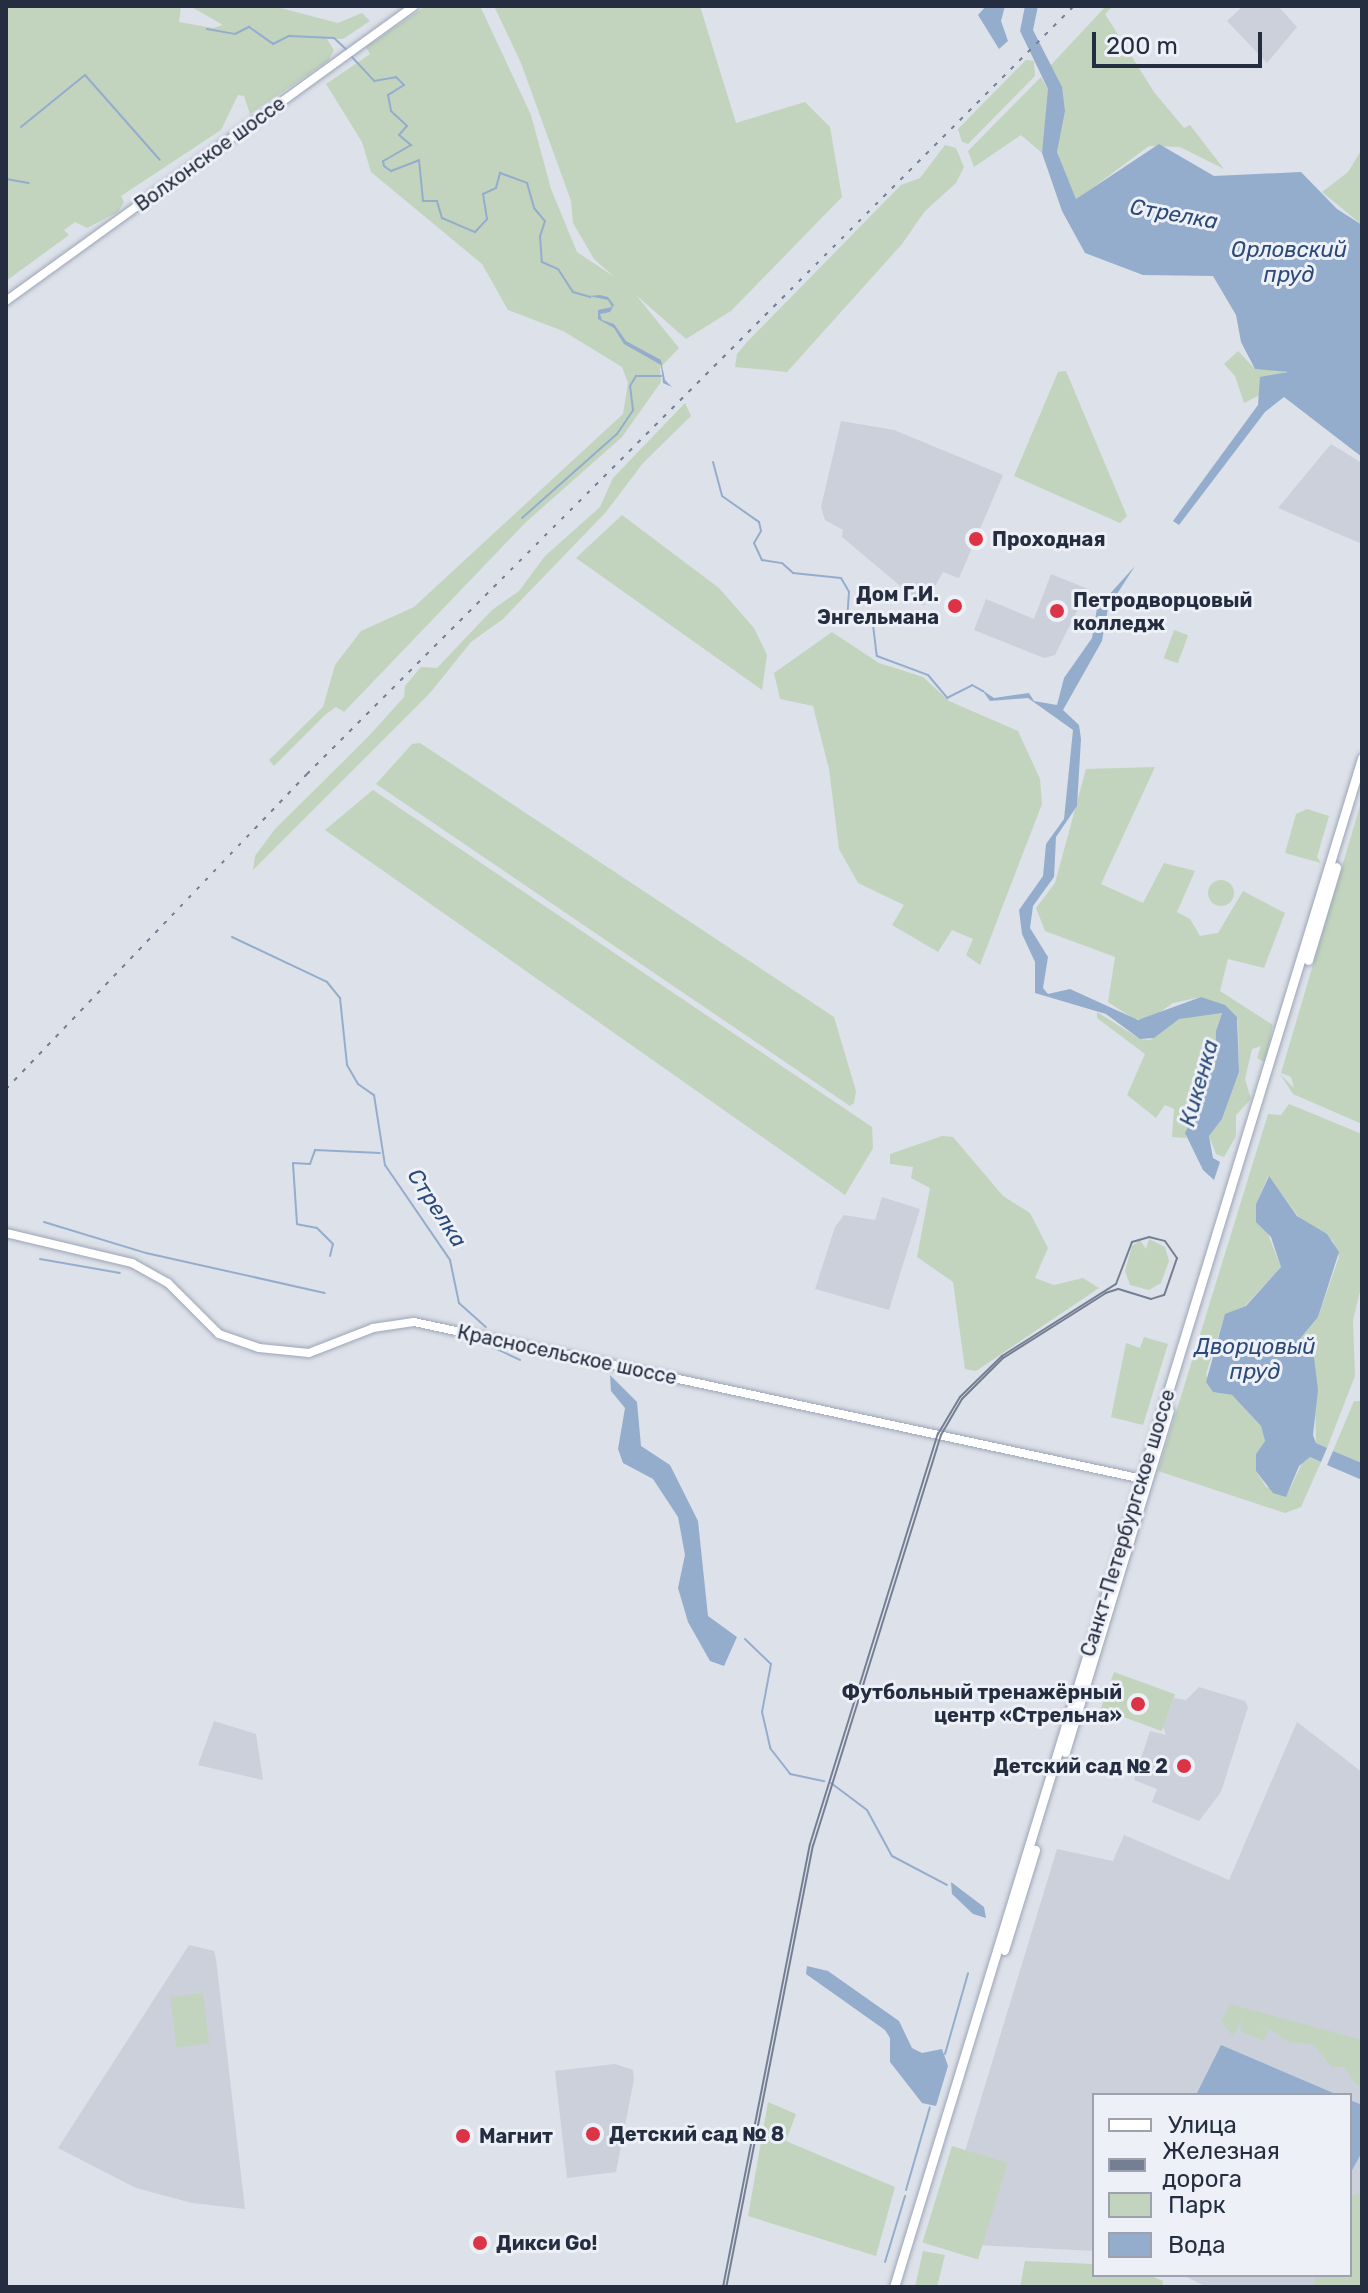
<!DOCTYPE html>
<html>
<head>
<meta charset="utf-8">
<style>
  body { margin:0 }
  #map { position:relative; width:1368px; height:2293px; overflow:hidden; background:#dde1e9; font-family:Rubik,sans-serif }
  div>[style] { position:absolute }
  .built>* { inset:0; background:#cbd0db }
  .green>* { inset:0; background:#c2d4be; transform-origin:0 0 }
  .round { border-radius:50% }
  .water>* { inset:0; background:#94adcd }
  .stream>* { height:2px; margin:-1px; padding:0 1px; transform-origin:1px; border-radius:1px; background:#94adcd }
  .roads { filter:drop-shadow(0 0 2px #9ba5b6) drop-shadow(0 0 2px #9ba5b6) }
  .secondary>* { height:8px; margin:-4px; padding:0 4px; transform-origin:4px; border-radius:4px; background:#fff }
  .primary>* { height:9px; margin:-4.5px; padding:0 4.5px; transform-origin:4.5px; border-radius:4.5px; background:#fff }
  .tram>* { height:2px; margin:-1px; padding:0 1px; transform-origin:1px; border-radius:1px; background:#757f94 }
  .rail>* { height:2px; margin-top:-1px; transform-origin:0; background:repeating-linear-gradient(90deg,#757f94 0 4px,transparent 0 12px) }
  .dots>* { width:22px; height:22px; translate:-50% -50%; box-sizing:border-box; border:4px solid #edf0f6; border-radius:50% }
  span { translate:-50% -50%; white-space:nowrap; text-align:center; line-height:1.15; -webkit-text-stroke:6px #edf0f6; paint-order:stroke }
  .street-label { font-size:20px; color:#252e41 }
  .poi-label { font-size:20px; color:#252e41; font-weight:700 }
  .left { translate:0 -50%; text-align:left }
  .right { translate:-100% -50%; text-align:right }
  .water-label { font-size:22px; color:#2b4a79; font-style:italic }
  .frame { position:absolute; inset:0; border:8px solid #252e41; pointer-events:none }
  .legend { position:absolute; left:1092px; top:2093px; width:260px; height:184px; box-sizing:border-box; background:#edf0f6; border:2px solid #9da2ae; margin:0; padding:10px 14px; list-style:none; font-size:24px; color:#252e41 }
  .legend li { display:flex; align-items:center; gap:16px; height:40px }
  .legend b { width:40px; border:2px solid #9da2ae }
  .scale { position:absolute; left:1092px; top:32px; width:170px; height:36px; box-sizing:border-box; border:4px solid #252e41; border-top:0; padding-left:10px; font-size:24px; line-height:28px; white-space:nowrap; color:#252e41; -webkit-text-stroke:6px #edf0f6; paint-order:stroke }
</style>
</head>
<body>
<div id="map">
  <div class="built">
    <i style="clip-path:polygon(1243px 6px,1278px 6px,1297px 27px,1267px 63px,1227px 21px)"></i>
    <i style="clip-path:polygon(841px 421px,894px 430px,1003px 475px,959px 578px,943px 572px,924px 606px,842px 537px,843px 530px,825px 520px,821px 507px)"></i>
    <i style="clip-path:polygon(1331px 444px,1362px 463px,1362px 544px,1278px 508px)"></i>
    <i style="clip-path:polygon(1051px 574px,1088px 589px,1055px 655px,1044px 658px,974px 630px,986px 599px,1034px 619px)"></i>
    <i style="clip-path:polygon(882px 1197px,920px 1209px,889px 1310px,815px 1289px,835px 1227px,844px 1215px,875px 1220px)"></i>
    <i style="clip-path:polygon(1199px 1687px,1245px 1701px,1248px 1707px,1221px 1792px,1199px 1821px,1152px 1802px,1157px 1789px,1134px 1780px,1150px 1731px,1166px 1735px,1163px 1727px,1174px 1698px,1186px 1700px)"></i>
    <i style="clip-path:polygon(214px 1721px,256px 1734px,263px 1780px,198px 1765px)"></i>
    <i style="clip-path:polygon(1297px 1722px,1362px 1772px,1362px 2287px,1207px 2287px,1182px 2275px,1350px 2275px,1350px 2095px,1094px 2095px,1094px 2251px,937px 2243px,1057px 1849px,1113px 1861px,1124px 1835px,1229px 1880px)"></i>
    <i style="clip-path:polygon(189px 1945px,214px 1951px,216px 1959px,245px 2209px,192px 2203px,136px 2188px,58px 2148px)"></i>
    <i style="clip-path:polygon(615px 2064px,633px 2070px,634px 2079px,616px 2172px,567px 2178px,555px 2071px)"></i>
  </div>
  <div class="green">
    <i style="clip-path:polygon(6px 6px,181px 6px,179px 22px,213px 28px,223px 25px,190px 6px,273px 6px,338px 23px,362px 13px,370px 21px,343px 39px,327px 39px,334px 50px,328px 61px,250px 114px,244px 96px,238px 95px,221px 130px,121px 196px,124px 202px,118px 212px,87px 228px,75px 222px,64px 230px,69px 235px,6px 281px)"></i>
    <i style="clip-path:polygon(426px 6px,480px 6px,531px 115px,551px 189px,577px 252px,613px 276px,594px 259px,573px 223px,571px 201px,521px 63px,494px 6px,700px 6px,736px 123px,805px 102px,830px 127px,842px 197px,731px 311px,686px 339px,636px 295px,679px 348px,660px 368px,661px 382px,622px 437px,525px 523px,344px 712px,336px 707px,326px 714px,274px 766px,269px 760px,323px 707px,335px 665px,361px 631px,414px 607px,623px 414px,628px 383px,622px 367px,563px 331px,508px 310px,482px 264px,371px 172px,362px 142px,326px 84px,370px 54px,366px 47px)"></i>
    <i style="clip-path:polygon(1106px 6px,1113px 6px,1105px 14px,1154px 92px,1184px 128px,1190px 125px,1224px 169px,1180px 147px,1149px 146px,1076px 200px,1057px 152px,1063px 101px,1050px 66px)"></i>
    <i style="clip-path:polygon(1026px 60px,1034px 61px,1035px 76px,968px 144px,962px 142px,958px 129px)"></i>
    <i style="clip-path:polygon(1041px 77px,1048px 89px,1050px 108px,1042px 153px,1021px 135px,974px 167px,968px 151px)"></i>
    <i style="clip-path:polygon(945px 145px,956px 148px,964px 167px,956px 183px,925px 211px,902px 244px,787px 372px,735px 367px,737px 354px,747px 342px,901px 185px,920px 178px)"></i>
    <i style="clip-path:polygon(1362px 149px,1362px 225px,1322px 192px,1348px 172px)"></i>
    <i style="clip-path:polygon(1238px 351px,1255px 369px,1281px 369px,1287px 376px,1260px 377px,1260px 395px,1244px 403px,1235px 376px,1224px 364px)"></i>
    <i style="clip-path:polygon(1066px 371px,1127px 516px,1120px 523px,1014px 476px,1058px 372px)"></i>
    <i style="clip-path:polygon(685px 403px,691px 416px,643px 463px,606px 512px,503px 619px,471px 642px,430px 693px,253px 870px,255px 856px,275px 829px,367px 738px,404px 697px,405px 686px,421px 667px,437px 668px,492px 610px,519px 591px,545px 556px,600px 507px,613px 478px)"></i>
    <i style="clip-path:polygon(622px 515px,719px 588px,754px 628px,767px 655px,762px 690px,576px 558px)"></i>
    <i style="left:1174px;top:630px;width:15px;height:30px;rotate:20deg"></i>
    <i style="clip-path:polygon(832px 632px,879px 663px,923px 677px,949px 701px,1018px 731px,1040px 779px,1042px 804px,980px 965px,966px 955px,973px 939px,952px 930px,938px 952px,892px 925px,904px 905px,858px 883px,839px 849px,829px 769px,813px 706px,780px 699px,774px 673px)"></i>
    <i style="clip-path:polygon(420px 743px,834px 1017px,856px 1091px,854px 1103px,850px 1106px,376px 784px,412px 744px)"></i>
    <i style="clip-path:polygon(1155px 767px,1101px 884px,1143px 903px,1164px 863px,1195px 871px,1177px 912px,1190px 919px,1200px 936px,1218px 933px,1243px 891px,1285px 913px,1264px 968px,1228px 959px,1220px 991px,1273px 1025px,1265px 1062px,1257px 1058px,1261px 1046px,1252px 1049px,1245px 1079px,1251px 1099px,1236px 1115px,1236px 1136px,1224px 1157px,1216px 1154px,1209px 1136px,1222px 1119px,1239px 1072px,1238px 1020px,1201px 997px,1173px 1003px,1150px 1019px,1134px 1019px,1108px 1002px,1115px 957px,1045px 931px,1036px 908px,1055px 883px,1086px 769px)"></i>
    <i style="clip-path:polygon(373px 790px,872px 1127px,873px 1148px,845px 1195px,325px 830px)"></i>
    <i style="clip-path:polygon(1362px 799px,1362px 1124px,1293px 1094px,1280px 1074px,1294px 1088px,1291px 1077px,1281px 1073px)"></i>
    <i style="clip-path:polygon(1307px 809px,1329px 816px,1317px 857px,1321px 863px,1285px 853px,1296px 814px)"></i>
    <i class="round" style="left:1208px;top:880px;width:26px;height:26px"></i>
    <i style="clip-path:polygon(1097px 1012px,1140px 1039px,1150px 1040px,1180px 1018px,1222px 1012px,1216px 1031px,1215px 1069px,1196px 1081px,1197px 1108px,1186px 1138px,1172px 1137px,1174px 1109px,1165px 1105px,1156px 1118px,1127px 1095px,1145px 1054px,1097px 1018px)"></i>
    <i style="clip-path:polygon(1289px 1104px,1362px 1134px,1362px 1283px,1353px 1320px,1355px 1376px,1327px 1448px,1316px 1443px,1314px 1357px,1294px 1346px,1318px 1317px,1339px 1257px,1333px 1241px,1302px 1221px,1268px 1176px,1256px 1204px,1281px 1267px,1245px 1306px,1225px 1315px,1206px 1374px,1213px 1392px,1232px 1395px,1261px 1426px,1265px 1441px,1256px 1454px,1256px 1471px,1266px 1487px,1289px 1491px,1302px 1463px,1309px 1457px,1321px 1462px,1301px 1507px,1285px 1513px,1158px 1471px,1268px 1114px,1281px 1115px)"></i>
    <i style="clip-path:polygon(942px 1136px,953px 1137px,1003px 1196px,1030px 1213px,1048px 1248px,1035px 1278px,1054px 1285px,1083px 1278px,1099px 1288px,976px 1371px,965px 1369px,953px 1282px,917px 1257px,930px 1188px,911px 1178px,913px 1167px,890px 1164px,890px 1154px)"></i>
    <i style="clip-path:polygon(1149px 1239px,1165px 1247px,1169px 1261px,1161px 1283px,1149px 1290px,1130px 1285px,1125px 1271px,1132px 1246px,1140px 1240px,1146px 1249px)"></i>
    <i style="clip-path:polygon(1144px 1337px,1168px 1344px,1143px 1425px,1111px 1417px,1126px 1343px,1140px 1348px)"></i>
    <i style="clip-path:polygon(1354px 1401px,1362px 1401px,1362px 1463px,1333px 1451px)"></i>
    <i style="left:1114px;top:1672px;width:65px;height:39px;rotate:20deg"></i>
    <i style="left:203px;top:1993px;width:51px;height:33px;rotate:83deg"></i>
    <i style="clip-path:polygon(1230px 2004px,1362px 2040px,1362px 2090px,1343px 2067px,1331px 2067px,1314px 2045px,1289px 2042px,1271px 2030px,1250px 2021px,1268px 2030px,1264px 2041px,1240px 2031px,1242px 2019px,1233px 2036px,1221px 2021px)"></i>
    <i style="clip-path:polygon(768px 2102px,796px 2114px,786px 2141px,895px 2187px,876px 2256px,748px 2216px)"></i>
    <i style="left:952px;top:2146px;width:58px;height:101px;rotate:17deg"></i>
    <i style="clip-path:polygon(1362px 2192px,1362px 2287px,1314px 2287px,1315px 2275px,1350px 2275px,1350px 2197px)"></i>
    <i style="clip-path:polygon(923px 2251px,945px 2255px,937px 2287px,915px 2287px)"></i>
    <i style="clip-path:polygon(1025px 2261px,1094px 2264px,1094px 2275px,1149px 2275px,1163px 2281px,1162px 2287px,1020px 2287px)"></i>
  </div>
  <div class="water">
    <i style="clip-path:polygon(986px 6px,1005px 6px,1001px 21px,1008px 41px,999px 49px,978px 15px)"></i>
    <i style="clip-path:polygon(1025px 6px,1038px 6px,1033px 30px,1062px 87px,1065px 111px,1057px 152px,1076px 199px,1159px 144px,1214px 176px,1301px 172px,1337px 209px,1362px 225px,1362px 457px,1284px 397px,1265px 412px,1179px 525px,1173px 521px,1258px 405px,1260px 377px,1288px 372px,1255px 369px,1241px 342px,1236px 315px,1213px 276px,1143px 275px,1085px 253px,1062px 211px,1042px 153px,1048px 89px,1020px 31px)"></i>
    <i style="clip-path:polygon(600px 295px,608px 297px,614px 305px,610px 312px,600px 314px,602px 320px,614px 324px,626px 341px,661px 360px,665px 380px,672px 387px,663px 383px,661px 365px,624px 344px,614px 328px,598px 319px,598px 310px,612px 307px,608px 300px,589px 296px)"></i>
    <i style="clip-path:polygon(1135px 566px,1108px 608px,1102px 641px,1063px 710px,1079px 725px,1081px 739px,1077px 806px,1056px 837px,1054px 877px,1033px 906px,1030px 928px,1048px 957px,1043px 988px,1048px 994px,1070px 989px,1138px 1020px,1201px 997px,1225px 1005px,1237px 1017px,1239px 1072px,1222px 1119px,1209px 1136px,1213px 1158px,1220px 1162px,1214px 1180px,1203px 1170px,1185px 1133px,1197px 1108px,1196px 1081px,1215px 1069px,1216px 1031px,1222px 1013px,1179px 1019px,1154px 1038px,1140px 1039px,1106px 1014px,1035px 993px,1035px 962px,1022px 934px,1019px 910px,1043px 876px,1046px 844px,1064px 819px,1073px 730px,1028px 698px,990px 701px,982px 690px,994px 698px,1029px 693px,1034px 701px,1057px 705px,1064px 678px,1092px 638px,1097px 608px)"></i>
    <i style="clip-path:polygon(1269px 1176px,1297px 1216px,1327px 1234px,1339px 1252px,1318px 1317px,1294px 1346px,1314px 1357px,1318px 1390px,1313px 1435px,1316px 1443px,1327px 1448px,1321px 1462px,1310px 1457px,1299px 1466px,1286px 1497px,1273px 1493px,1256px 1471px,1256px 1454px,1265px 1441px,1261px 1426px,1232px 1395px,1213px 1392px,1206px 1382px,1225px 1314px,1246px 1306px,1281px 1267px,1271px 1237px,1256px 1222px,1256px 1204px)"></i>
    <i style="clip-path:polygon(610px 1375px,637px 1402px,641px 1446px,670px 1465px,698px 1521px,708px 1616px,737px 1637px,724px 1666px,710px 1661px,688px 1622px,678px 1588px,685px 1555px,678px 1517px,653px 1479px,623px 1463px,618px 1449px,625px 1408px,611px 1391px)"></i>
    <i style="clip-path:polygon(1333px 1451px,1362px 1463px,1362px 1480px,1327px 1465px)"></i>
    <i style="clip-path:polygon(951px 1882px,984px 1907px,986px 1918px,973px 1914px,952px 1894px)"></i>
    <i style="clip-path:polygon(807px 1966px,828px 1971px,899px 2021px,912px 2048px,922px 2053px,942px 2049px,948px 2066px,936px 2106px,922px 2103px,890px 2062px,890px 2038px,885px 2030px,806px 1974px)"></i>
    <i style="clip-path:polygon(1221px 2045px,1338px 2095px,1196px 2095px)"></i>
    <i style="clip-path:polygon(1350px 2100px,1362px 2105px,1362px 2152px,1350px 2174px)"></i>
  </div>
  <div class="stream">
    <i style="left:207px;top:29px;width:28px;rotate:10deg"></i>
    <i style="left:235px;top:34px;width:16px;rotate:-27deg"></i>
    <i style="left:249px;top:27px;width:29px;rotate:35deg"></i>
    <i style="left:273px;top:44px;width:18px;rotate:-27deg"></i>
    <i style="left:289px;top:36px;width:45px;rotate:2.5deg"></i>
    <i style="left:334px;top:38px;width:19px;rotate:43deg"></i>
    <i style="left:351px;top:56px;width:34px;rotate:47deg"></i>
    <i style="left:374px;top:81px;width:22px;rotate:-10deg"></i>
    <i style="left:396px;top:77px;width:11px;rotate:45deg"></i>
    <i style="left:404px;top:85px;width:19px;rotate:148deg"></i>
    <i style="left:388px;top:95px;width:16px;rotate:79deg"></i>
    <i style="left:391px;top:111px;width:22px;rotate:43deg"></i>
    <i style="left:407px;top:126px;width:12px;rotate:132deg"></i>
    <i style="left:399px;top:135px;width:16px;rotate:40deg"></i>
    <i style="left:411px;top:145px;width:32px;rotate:150deg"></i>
    <i style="left:383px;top:161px;width:5px;rotate:79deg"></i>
    <i style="left:384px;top:166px;width:9px;rotate:36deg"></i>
    <i style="left:391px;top:171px;width:30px;rotate:-21deg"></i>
    <i style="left:419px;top:160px;width:41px;rotate:84.4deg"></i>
    <i style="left:423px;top:201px;width:14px"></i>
    <i style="left:437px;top:201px;width:18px;rotate:74deg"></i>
    <i style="left:442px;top:218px;width:36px;rotate:23deg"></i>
    <i style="left:475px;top:232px;width:18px;rotate:-47deg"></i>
    <i style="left:487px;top:219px;width:25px;rotate:-99deg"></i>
    <i style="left:483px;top:194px;width:14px;rotate:-25deg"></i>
    <i style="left:496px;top:188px;width:16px;rotate:-75deg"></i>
    <i style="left:500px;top:173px;width:29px;rotate:20deg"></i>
    <i style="left:527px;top:183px;width:26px;rotate:74deg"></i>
    <i style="left:534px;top:208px;width:17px;rotate:50deg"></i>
    <i style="left:545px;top:221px;width:16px;rotate:108deg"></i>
    <i style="left:540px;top:236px;width:26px;rotate:86deg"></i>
    <i style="left:542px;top:262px;width:17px;rotate:24deg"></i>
    <i style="left:558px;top:269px;width:27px;rotate:57deg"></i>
    <i style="left:573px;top:292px;width:18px;rotate:16deg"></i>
    <i style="left:21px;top:127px;width:82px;rotate:-39.1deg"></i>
    <i style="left:85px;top:75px;width:113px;rotate:48.6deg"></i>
    <i style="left:6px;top:179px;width:23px;rotate:10deg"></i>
    <i style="left:713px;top:462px;width:35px;rotate:75deg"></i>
    <i style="left:722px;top:496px;width:45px;rotate:35.1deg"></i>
    <i style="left:759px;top:522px;width:9px;rotate:77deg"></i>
    <i style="left:761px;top:531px;width:14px;rotate:120deg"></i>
    <i style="left:754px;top:543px;width:19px;rotate:65deg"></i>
    <i style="left:762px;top:560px;width:20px;rotate:9deg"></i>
    <i style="left:782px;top:563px;width:15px;rotate:42deg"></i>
    <i style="left:793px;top:573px;width:48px;rotate:5.9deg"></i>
    <i style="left:841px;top:578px;width:16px;rotate:60deg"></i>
    <i style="left:849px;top:592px;width:26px;rotate:94deg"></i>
    <i style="left:847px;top:618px;width:27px;rotate:15deg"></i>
    <i style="left:873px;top:625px;width:31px;rotate:83deg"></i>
    <i style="left:877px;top:656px;width:54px;rotate:20.4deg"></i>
    <i style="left:928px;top:675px;width:30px;rotate:50deg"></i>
    <i style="left:947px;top:698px;width:28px;rotate:-27deg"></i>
    <i style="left:972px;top:685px;width:13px;rotate:29deg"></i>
    <i style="left:522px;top:518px;width:127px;rotate:-41.5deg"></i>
    <i style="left:617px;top:434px;width:29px;rotate:-56deg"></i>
    <i style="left:633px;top:410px;width:24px;rotate:-97deg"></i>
    <i style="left:630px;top:386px;width:12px;rotate:-59deg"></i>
    <i style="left:636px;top:376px;width:25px"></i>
    <i style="left:232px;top:937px;width:105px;rotate:25.3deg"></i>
    <i style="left:327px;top:982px;width:21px;rotate:51deg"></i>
    <i style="left:340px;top:998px;width:67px;rotate:84deg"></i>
    <i style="left:347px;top:1065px;width:22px;rotate:60deg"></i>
    <i style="left:358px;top:1084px;width:19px;rotate:35deg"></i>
    <i style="left:374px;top:1095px;width:71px;rotate:81.1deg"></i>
    <i style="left:385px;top:1165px;width:115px;rotate:55.6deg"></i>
    <i style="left:450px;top:1260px;width:44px;rotate:78.2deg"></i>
    <i style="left:459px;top:1303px;width:36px;rotate:42deg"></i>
    <i style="left:44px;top:1222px;width:107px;rotate:16.9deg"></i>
    <i style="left:146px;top:1253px;width:183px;rotate:12.6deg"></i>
    <i style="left:330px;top:1256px;width:12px;rotate:-76deg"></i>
    <i style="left:333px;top:1244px;width:23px;rotate:-135deg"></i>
    <i style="left:317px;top:1228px;width:20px;rotate:-169deg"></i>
    <i style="left:297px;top:1224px;width:61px;rotate:-93.8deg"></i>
    <i style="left:293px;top:1163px;width:17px;rotate:3deg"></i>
    <i style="left:310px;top:1164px;width:15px;rotate:-70deg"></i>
    <i style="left:315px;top:1150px;width:65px;rotate:2.6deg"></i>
    <i style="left:40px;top:1259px;width:81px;rotate:9.9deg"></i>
    <i style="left:482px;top:1342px;width:42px;rotate:25.3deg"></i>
    <i style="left:745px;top:1639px;width:36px;rotate:44deg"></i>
    <i style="left:771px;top:1664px;width:49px;rotate:100.6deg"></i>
    <i style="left:762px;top:1712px;width:37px;rotate:77deg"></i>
    <i style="left:770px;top:1748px;width:33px;rotate:52deg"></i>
    <i style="left:790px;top:1774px;width:35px;rotate:12deg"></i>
    <i style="left:831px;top:1783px;width:45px;rotate:36.9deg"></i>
    <i style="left:867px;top:1810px;width:52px;rotate:61.5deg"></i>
    <i style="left:892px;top:1856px;width:62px;rotate:27.8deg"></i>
    <i style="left:945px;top:2054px;width:84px;rotate:-74.1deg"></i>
    <i style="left:906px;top:2190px;width:86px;rotate:-73.9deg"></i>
    <i style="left:885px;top:2262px;width:69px;rotate:-73.1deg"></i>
  </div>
  <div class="roads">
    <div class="secondary">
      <i style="left:6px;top:301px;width:503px;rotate:-35.87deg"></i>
      <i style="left:6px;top:1233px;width:130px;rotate:13.4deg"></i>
      <i style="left:132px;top:1263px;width:41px;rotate:29.1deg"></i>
      <i style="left:168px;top:1283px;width:72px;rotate:45deg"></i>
      <i style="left:219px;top:1334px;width:42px;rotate:19.3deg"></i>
      <i style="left:259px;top:1348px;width:50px;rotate:5.7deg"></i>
      <i style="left:309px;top:1353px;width:69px;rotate:-21.3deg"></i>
      <i style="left:373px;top:1328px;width:41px;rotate:-8.3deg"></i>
      <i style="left:414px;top:1322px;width:750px;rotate:12.16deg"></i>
    </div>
    <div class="primary">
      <i style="left:1308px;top:960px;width:97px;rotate:-73.2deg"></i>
      <i style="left:1065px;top:1752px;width:357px;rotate:-73.1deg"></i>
      <i style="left:1004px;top:1950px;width:105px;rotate:-72.8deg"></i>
      <i style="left:894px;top:2287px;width:1599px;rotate:-72.98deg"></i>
    </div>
  </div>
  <div class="tram">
    <i style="left:723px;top:2287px;width:451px;rotate:-78.9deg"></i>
    <i style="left:810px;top:1844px;width:430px;rotate:-72.7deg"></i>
    <i style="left:938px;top:1434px;width:43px;rotate:-59.3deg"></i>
    <i style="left:960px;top:1397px;width:59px;rotate:-44.3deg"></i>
    <i style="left:1002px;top:1356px;width:135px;rotate:-32.3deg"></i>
    <i style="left:1116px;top:1284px;width:45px;rotate:-69.1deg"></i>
    <i style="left:1132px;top:1242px;width:18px;rotate:-16deg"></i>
    <i style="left:1149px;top:1237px;width:16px;rotate:14deg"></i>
    <i style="left:1165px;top:1241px;width:21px;rotate:55deg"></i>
    <i style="left:1177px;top:1258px;width:39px;rotate:109deg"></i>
    <i style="left:1164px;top:1295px;width:14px;rotate:163deg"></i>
    <i style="left:1151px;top:1299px;width:34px;rotate:-163deg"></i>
    <i style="left:1118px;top:1289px;width:13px;rotate:162deg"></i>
    <i style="left:1106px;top:1293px;width:122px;rotate:147.7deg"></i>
    <i style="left:1003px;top:1358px;width:58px;rotate:135deg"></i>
    <i style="left:962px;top:1399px;width:42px;rotate:120.3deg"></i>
    <i style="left:941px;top:1435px;width:430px;rotate:107.3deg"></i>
    <i style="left:813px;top:1845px;width:450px;rotate:101.1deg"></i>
  </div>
  <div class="rail">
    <i style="left:6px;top:1089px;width:436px;rotate:-46.3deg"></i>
    <i style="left:307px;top:774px;width:1085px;rotate:-45.04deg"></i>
  </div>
  <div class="dots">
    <i style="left:976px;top:539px;background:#dc3446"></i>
    <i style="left:955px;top:606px;background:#dc3446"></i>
    <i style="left:1057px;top:611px;background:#dc3446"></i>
    <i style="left:1138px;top:1704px;background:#dc3446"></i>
    <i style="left:1184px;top:1766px;background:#dc3446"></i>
    <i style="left:593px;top:2134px;background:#dc3446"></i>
    <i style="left:463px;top:2136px;background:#dc3446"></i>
    <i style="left:480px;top:2243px;background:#dc3446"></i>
  </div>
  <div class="street-label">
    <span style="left:210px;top:154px;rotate:-36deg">Волхонское шоссе</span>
    <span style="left:567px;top:1355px;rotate:12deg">Красносельское шоссе</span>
    <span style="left:1128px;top:1523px;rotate:-73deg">Санкт-Петербургское шоссе</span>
  </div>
  <div class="poi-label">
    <span class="left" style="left:992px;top:539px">Проходная</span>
    <span class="right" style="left:939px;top:606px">Дом Г.И.<br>Энгельмана</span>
    <span class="left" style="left:1073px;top:612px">Петродворцовый<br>колледж</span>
    <span class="right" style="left:1122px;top:1704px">Футбольный тренажёрный<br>центр «Стрельна»</span>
    <span class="right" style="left:1168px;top:1766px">Детский сад № 2</span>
    <span class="left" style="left:609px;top:2134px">Детский сад № 8</span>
    <span class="left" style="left:479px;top:2136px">Магнит</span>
    <span class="left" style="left:496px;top:2243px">Дикси Go!</span>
  </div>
  <div class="water-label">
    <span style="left:1174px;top:214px;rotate:10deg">Стрелка</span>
    <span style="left:1289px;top:262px">Орловский<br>пруд</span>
    <span style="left:1199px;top:1083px;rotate:-74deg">Кикенка</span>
    <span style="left:437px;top:1208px;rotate:57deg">Стрелка</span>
    <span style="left:1255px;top:1359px">Дворцовый<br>пруд</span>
  </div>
  <div class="frame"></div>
  <ul class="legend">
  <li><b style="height:10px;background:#fff"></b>Улица</li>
  <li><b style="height:10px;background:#757f94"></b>Железная дорога</li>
  <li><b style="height:22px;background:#c2d4be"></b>Парк</li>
  <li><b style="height:22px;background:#94adcd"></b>Вода</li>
  </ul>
  <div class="scale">200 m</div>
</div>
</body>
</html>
